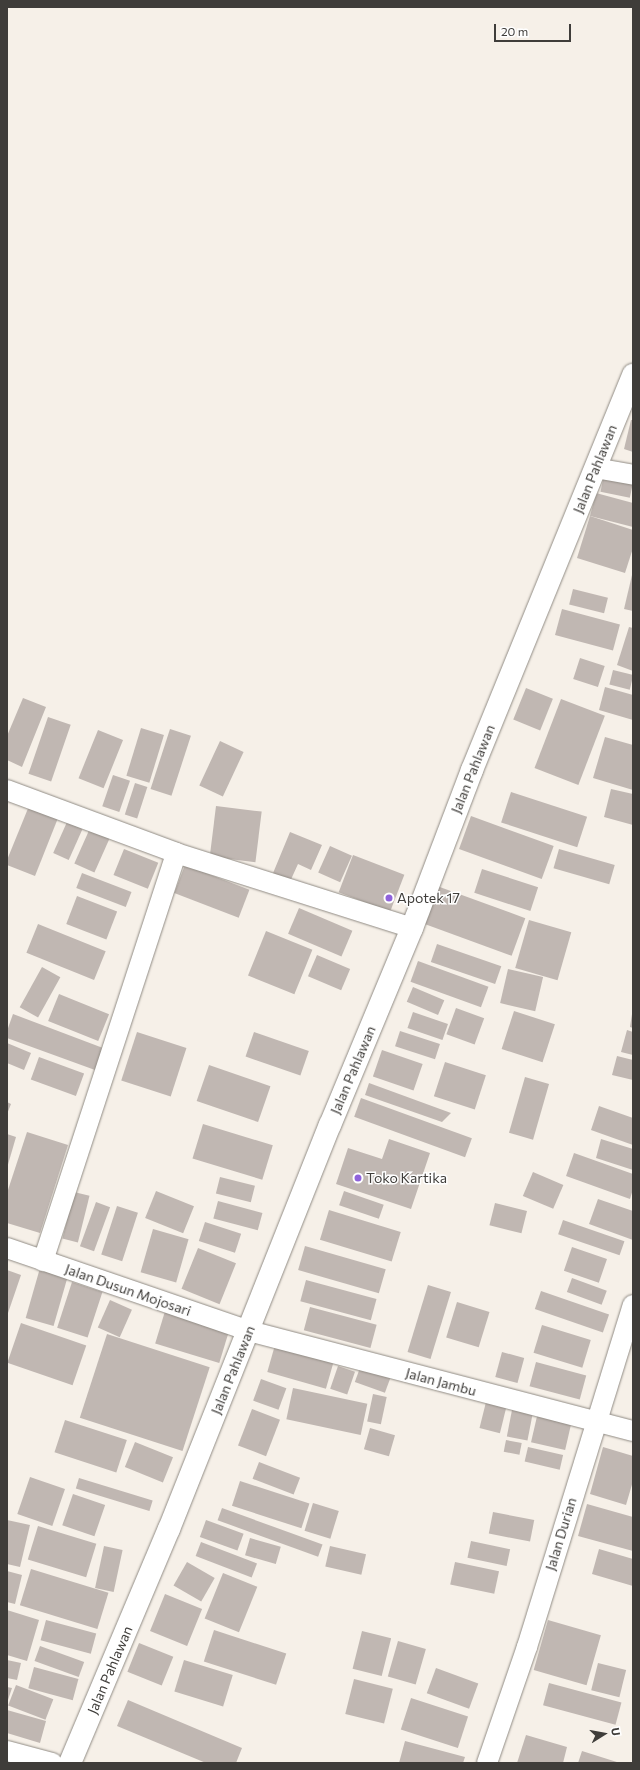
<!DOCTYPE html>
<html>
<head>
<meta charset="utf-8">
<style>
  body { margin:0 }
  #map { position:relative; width:640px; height:1770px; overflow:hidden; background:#f6f0e8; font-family:Commissioner,sans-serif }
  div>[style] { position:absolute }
  .building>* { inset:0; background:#c0b7b2; transform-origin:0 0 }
  .roads { filter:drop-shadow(0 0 1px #908b84) drop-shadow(0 0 1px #908b84) }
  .street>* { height:20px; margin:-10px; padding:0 10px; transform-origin:10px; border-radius:10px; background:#fff }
  .secondary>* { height:22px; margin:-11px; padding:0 11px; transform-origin:11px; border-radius:11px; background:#fff }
  .dots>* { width:11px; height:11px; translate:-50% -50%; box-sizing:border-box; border:2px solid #fff; border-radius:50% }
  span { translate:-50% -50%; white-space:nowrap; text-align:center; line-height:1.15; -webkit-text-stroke:3px #fff; paint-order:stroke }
  .street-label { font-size:14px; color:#3f3d3a }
  .poi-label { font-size:14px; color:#3f3d3a }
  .left { translate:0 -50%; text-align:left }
  .frame { position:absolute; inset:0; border:8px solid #3f3d3a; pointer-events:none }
  .north { position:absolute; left:584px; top:1714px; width:40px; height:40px; -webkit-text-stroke:3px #fff; paint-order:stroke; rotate:79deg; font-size:11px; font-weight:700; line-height:16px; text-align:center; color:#3f3d3a }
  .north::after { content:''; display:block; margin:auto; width:14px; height:18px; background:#3f3d3a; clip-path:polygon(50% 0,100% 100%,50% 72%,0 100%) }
  .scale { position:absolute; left:494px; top:24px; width:77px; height:18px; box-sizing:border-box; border:2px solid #3f3d3a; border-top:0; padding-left:5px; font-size:12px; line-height:14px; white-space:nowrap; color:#3f3d3a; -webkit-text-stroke:3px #fff; paint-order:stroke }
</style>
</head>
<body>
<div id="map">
  <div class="building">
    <i style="clip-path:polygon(631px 420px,633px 420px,633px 452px,624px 449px)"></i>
    <i style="left:604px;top:475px;width:30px;height:17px;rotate:12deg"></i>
    <i style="clip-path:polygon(596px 493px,633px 503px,633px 527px,590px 516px)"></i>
    <i style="clip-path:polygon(590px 516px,633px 530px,633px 548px,625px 573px,577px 558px)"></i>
    <i style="clip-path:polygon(632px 575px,633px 575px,633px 611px,624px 609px)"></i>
    <i style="left:573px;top:589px;width:36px;height:16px;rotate:14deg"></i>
    <i style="left:562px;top:609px;width:60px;height:27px;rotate:15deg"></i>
    <i style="clip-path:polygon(629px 627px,633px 628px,633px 671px,617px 665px)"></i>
    <i style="left:580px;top:658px;width:26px;height:22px;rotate:18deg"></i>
    <i style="left:613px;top:670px;width:21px;height:15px;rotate:14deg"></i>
    <i style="clip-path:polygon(605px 687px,633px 695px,633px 720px,599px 710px)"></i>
    <i style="left:526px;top:688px;width:29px;height:34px;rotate:22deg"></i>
    <i style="clip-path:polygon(23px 698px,46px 707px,22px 767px,7px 760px,7px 736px)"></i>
    <i style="left:561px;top:699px;width:47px;height:74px;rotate:21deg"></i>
    <i style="left:48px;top:717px;width:24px;height:60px;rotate:19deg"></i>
    <i style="left:141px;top:728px;width:24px;height:50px;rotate:17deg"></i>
    <i style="left:170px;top:729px;width:22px;height:63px;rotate:18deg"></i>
    <i style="left:98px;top:730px;width:27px;height:52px;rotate:22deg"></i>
    <i style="clip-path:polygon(605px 737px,633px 745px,633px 790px,593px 778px)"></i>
    <i style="left:220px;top:741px;width:26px;height:49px;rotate:25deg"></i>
    <i style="left:113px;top:775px;width:18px;height:33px;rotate:19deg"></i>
    <i style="left:135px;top:783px;width:13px;height:33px;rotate:18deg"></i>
    <i style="clip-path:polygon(611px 789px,633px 794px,633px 825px,604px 817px)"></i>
    <i style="left:511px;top:792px;width:80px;height:32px;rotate:18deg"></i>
    <i style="clip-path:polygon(29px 806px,58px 818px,35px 876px,7px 865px,7px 860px)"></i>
    <i style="left:216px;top:806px;width:46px;height:51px;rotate:7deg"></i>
    <i style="left:471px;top:816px;width:88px;height:35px;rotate:20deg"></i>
    <i style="left:67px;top:822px;width:17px;height:34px;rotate:24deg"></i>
    <i style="left:91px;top:826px;width:22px;height:41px;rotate:24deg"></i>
    <i style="clip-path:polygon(290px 832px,322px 845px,311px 870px,298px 864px,288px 886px,271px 878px)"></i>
    <i style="left:330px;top:846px;width:24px;height:29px;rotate:24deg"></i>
    <i style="left:124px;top:849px;width:37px;height:28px;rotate:22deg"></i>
    <i style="left:559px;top:849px;width:58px;height:20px;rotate:16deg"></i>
    <i style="left:353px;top:855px;width:55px;height:40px;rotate:21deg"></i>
    <i style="left:185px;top:865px;width:69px;height:30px;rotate:21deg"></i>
    <i style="left:482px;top:869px;width:59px;height:25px;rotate:18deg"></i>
    <i style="left:82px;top:873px;width:53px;height:16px;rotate:21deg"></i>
    <i style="left:437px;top:886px;width:94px;height:40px;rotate:20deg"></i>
    <i style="left:77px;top:896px;width:43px;height:30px;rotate:21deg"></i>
    <i style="left:299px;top:908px;width:58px;height:28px;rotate:23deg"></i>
    <i style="left:529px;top:920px;width:44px;height:50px;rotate:16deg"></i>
    <i style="left:38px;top:924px;width:73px;height:31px;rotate:22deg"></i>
    <i style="left:266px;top:931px;width:50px;height:48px;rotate:22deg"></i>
    <i style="left:437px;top:944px;width:68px;height:19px;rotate:19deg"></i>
    <i style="left:317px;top:955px;width:36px;height:23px;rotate:23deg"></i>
    <i style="left:418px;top:961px;width:75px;height:22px;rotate:20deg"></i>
    <i style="left:42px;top:967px;width:21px;height:46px;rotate:29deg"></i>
    <i style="left:508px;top:969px;width:36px;height:35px;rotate:13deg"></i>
    <i style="left:413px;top:987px;width:34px;height:16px;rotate:23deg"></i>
    <i style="left:59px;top:994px;width:54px;height:29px;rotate:22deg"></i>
    <i style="left:456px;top:1008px;width:30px;height:28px;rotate:20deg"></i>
    <i style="left:514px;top:1011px;width:43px;height:40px;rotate:18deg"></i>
    <i style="left:413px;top:1012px;width:37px;height:17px;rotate:19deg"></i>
    <i style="clip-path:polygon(13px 1014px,103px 1048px,95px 1070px,7px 1038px,7px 1031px)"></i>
    <i style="clip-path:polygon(632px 1014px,633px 1014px,633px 1028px,630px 1027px)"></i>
    <i style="clip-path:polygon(627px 1030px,633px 1032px,633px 1055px,621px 1052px)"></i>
    <i style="left:400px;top:1031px;width:42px;height:16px;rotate:18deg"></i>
    <i style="left:137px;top:1032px;width:52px;height:51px;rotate:18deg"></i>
    <i style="left:254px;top:1032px;width:58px;height:26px;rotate:19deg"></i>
    <i style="clip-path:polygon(7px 1043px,31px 1053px,24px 1070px,7px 1063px)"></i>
    <i style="left:382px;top:1050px;width:43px;height:28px;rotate:19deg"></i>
    <i style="clip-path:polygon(617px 1056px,633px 1060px,633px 1080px,612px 1075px)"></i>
    <i style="left:39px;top:1057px;width:48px;height:24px;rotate:20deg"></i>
    <i style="left:445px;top:1062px;width:43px;height:36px;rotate:18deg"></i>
    <i style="left:209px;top:1065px;width:65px;height:38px;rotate:19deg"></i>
    <i style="left:525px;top:1077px;width:25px;height:58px;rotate:16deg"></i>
    <i style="clip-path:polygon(369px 1083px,451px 1113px,442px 1122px,365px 1095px)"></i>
    <i style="left:361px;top:1098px;width:118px;height:20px;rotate:20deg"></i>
    <i style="clip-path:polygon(7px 1102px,11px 1104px,7px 1114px)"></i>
    <i style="clip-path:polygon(599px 1106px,633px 1118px,633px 1145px,591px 1130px)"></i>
    <i style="left:203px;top:1124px;width:73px;height:36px;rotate:17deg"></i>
    <i style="clip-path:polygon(27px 1132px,68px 1145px,40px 1233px,7px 1223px,7px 1193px)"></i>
    <i style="clip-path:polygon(7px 1134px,16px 1137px,7px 1168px)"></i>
    <i style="clip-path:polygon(389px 1139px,430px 1153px,411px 1209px,336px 1184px,348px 1148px,382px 1159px)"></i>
    <i style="clip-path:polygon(601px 1139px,633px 1149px,633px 1170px,596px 1158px)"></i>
    <i style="clip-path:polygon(574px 1153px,633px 1174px,633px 1189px,630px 1199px,566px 1176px)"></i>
    <i style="left:533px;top:1172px;width:33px;height:26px;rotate:23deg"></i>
    <i style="left:220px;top:1177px;width:36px;height:17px;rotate:14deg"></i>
    <i style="left:156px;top:1191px;width:41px;height:29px;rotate:22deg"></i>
    <i style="left:344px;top:1191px;width:42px;height:15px;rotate:19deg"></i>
    <i style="left:74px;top:1192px;width:16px;height:48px;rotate:14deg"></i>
    <i style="clip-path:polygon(598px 1199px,633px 1211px,633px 1240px,589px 1224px)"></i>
    <i style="left:218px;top:1201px;width:46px;height:18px;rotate:15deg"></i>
    <i style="left:96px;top:1202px;width:15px;height:47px;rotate:20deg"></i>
    <i style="left:495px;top:1203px;width:33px;height:23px;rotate:14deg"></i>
    <i style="left:117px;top:1206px;width:22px;height:51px;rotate:18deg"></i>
    <i style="left:329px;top:1210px;width:75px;height:31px;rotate:17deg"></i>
    <i style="left:563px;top:1220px;width:65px;height:15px;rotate:19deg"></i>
    <i style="left:205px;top:1222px;width:38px;height:20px;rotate:18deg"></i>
    <i style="left:153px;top:1229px;width:37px;height:45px;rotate:16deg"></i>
    <i style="left:305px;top:1246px;width:84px;height:25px;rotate:16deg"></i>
    <i style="left:572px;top:1247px;width:37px;height:25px;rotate:19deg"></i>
    <i style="left:198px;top:1248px;width:41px;height:44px;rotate:22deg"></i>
    <i style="left:40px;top:1268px;width:29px;height:52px;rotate:16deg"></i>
    <i style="clip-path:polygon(7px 1270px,21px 1275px,7px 1316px)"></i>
    <i style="left:572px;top:1278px;width:37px;height:15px;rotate:20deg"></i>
    <i style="left:306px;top:1280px;width:73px;height:22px;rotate:15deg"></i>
    <i style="left:72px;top:1282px;width:32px;height:48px;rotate:18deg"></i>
    <i style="left:428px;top:1285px;width:24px;height:70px;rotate:17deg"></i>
    <i style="left:541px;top:1291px;width:72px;height:19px;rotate:19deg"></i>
    <i style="left:110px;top:1300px;width:24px;height:30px;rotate:24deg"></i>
    <i style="left:457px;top:1302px;width:34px;height:37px;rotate:17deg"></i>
    <i style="left:310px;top:1307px;width:69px;height:24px;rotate:15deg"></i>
    <i style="left:166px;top:1308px;width:67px;height:37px;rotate:17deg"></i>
    <i style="left:21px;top:1323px;width:69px;height:42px;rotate:19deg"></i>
    <i style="left:542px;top:1325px;width:51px;height:29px;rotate:17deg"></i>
    <i style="left:107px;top:1334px;width:108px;height:88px;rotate:18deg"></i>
    <i style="left:275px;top:1345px;width:61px;height:28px;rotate:16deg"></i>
    <i style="left:502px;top:1352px;width:23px;height:26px;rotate:15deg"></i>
    <i style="left:536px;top:1362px;width:52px;height:25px;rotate:15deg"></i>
    <i style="left:361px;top:1365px;width:32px;height:18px;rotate:20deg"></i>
    <i style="left:338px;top:1366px;width:18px;height:24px;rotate:19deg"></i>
    <i style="left:261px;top:1379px;width:27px;height:23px;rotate:20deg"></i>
    <i style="left:293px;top:1388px;width:76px;height:32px;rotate:12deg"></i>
    <i style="left:373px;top:1394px;width:14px;height:28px;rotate:12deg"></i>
    <i style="left:487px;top:1398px;width:21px;height:31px;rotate:14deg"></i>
    <i style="left:252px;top:1409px;width:30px;height:39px;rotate:21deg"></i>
    <i style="left:512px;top:1410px;width:21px;height:27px;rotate:11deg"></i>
    <i style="left:538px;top:1412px;width:35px;height:31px;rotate:13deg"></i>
    <i style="left:65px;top:1420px;width:65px;height:34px;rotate:18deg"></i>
    <i style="left:370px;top:1428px;width:26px;height:22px;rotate:16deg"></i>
    <i style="left:506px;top:1440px;width:16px;height:12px;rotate:11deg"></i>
    <i style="left:135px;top:1442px;width:41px;height:27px;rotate:22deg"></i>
    <i style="left:528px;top:1447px;width:36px;height:15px;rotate:13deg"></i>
    <i style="clip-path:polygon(603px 1447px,633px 1456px,633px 1481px,626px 1505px,590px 1494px)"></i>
    <i style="left:259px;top:1462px;width:44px;height:18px;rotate:21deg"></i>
    <i style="left:30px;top:1477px;width:37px;height:39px;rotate:19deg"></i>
    <i style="left:79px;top:1478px;width:77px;height:11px;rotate:17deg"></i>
    <i style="left:240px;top:1481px;width:73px;height:26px;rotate:18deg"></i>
    <i style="left:73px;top:1494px;width:34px;height:33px;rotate:19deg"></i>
    <i style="left:313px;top:1503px;width:27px;height:29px;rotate:17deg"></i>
    <i style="clip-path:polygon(587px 1504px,633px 1517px,633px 1551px,578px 1536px)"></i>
    <i style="left:222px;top:1508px;width:107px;height:13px;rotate:20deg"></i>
    <i style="left:493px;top:1512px;width:42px;height:22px;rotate:11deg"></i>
    <i style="clip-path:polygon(7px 1520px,30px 1525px,20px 1567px,7px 1564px)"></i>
    <i style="left:206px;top:1520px;width:40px;height:18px;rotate:20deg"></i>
    <i style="left:38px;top:1526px;width:61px;height:35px;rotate:17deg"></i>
    <i style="left:250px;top:1538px;width:32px;height:18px;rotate:16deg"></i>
    <i style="left:471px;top:1541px;width:40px;height:17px;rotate:12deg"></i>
    <i style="left:201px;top:1542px;width:60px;height:15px;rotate:21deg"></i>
    <i style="left:104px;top:1546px;width:19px;height:43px;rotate:12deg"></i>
    <i style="left:330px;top:1546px;width:37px;height:21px;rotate:13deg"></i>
    <i style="clip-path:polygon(599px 1549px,633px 1559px,633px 1586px,592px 1574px)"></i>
    <i style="left:187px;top:1562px;width:32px;height:27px;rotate:30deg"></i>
    <i style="left:455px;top:1562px;width:45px;height:23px;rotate:12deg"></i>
    <i style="left:31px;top:1569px;width:81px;height:38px;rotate:17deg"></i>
    <i style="clip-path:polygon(7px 1571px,22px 1575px,15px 1604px,7px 1602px)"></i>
    <i style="left:223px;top:1573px;width:37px;height:49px;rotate:22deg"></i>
    <i style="left:165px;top:1594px;width:40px;height:40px;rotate:22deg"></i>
    <i style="clip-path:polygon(7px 1610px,39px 1620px,27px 1661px,7px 1655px)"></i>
    <i style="left:46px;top:1620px;width:52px;height:21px;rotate:15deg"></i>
    <i style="left:548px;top:1620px;width:55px;height:52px;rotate:16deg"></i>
    <i style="left:214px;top:1630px;width:76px;height:33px;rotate:18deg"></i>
    <i style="left:362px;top:1631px;width:30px;height:39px;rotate:14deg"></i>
    <i style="left:398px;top:1641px;width:29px;height:37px;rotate:16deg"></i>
    <i style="left:139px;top:1643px;width:37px;height:31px;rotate:22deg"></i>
    <i style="left:40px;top:1646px;width:47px;height:16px;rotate:20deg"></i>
    <i style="clip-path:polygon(7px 1660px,21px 1663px,17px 1680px,7px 1678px)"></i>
    <i style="left:184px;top:1660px;width:51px;height:33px;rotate:17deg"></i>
    <i style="left:598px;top:1663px;width:29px;height:28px;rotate:14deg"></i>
    <i style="left:34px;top:1667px;width:46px;height:22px;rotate:15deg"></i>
    <i style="left:436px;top:1668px;width:45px;height:27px;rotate:20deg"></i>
    <i style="left:354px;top:1679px;width:40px;height:36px;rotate:14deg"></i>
    <i style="left:549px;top:1683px;width:75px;height:23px;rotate:15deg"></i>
    <i style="left:16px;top:1685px;width:40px;height:22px;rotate:21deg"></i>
    <i style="clip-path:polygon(7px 1687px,12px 1688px,7px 1703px)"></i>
    <i style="left:411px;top:1698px;width:60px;height:33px;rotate:18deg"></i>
    <i style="clip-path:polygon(128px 1700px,242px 1748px,236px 1763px,206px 1763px,117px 1726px)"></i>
    <i style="clip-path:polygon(7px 1710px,46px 1721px,40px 1743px,7px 1733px)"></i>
    <i style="clip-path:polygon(526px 1735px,567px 1747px,563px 1763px,517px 1763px)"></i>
    <i style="clip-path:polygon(405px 1741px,465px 1757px,463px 1763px,399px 1763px)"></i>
    <i style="clip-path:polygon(582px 1751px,620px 1763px,578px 1763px)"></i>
  </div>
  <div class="roads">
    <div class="street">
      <i style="left:595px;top:468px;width:39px;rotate:10deg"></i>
      <i style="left:7px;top:790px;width:180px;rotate:20.4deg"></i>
      <i style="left:176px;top:853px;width:248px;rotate:17.6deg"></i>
      <i style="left:7px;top:1248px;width:256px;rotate:18.9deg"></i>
      <i style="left:249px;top:1331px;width:397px;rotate:14.6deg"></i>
      <i style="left:43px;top:1261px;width:429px;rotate:-71.9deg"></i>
      <i style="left:7px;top:1751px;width:47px;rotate:14.9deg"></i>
      <i style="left:487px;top:1763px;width:123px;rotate:-71deg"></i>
      <i style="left:527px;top:1647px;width:358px;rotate:-72.8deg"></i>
    </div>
    <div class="secondary">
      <i style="left:70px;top:1763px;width:254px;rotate:-67.1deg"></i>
      <i style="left:169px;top:1529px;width:435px;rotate:-68.3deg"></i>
      <i style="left:330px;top:1125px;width:213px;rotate:-67.4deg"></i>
      <i style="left:412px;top:928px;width:169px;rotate:-69.2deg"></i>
      <i style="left:472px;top:770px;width:427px;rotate:-67.8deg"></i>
    </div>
  </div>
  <div class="dots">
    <i style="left:389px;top:898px;background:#8f62dc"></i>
    <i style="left:358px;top:1178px;background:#8f62dc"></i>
  </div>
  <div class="street-label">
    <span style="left:595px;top:469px;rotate:-68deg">Jalan Pahlawan</span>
    <span style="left:473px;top:769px;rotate:-68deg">Jalan Pahlawan</span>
    <span style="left:353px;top:1070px;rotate:-67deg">Jalan Pahlawan</span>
    <span style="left:128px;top:1290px;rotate:19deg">Jalan Dusun Mojosari</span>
    <span style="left:233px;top:1370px;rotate:-68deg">Jalan Pahlawan</span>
    <span style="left:441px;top:1382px;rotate:15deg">Jalan Jambu</span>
    <span style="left:561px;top:1534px;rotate:-73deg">Jalan Durian</span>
    <span style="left:110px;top:1670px;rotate:-67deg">Jalan Pahlawan</span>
  </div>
  <div class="poi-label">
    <span class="left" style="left:397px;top:898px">Apotek 17</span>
    <span class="left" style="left:366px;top:1178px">Toko Kartika</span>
  </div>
  <div class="frame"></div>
  <div class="north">U</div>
  <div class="scale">20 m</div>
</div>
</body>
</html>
